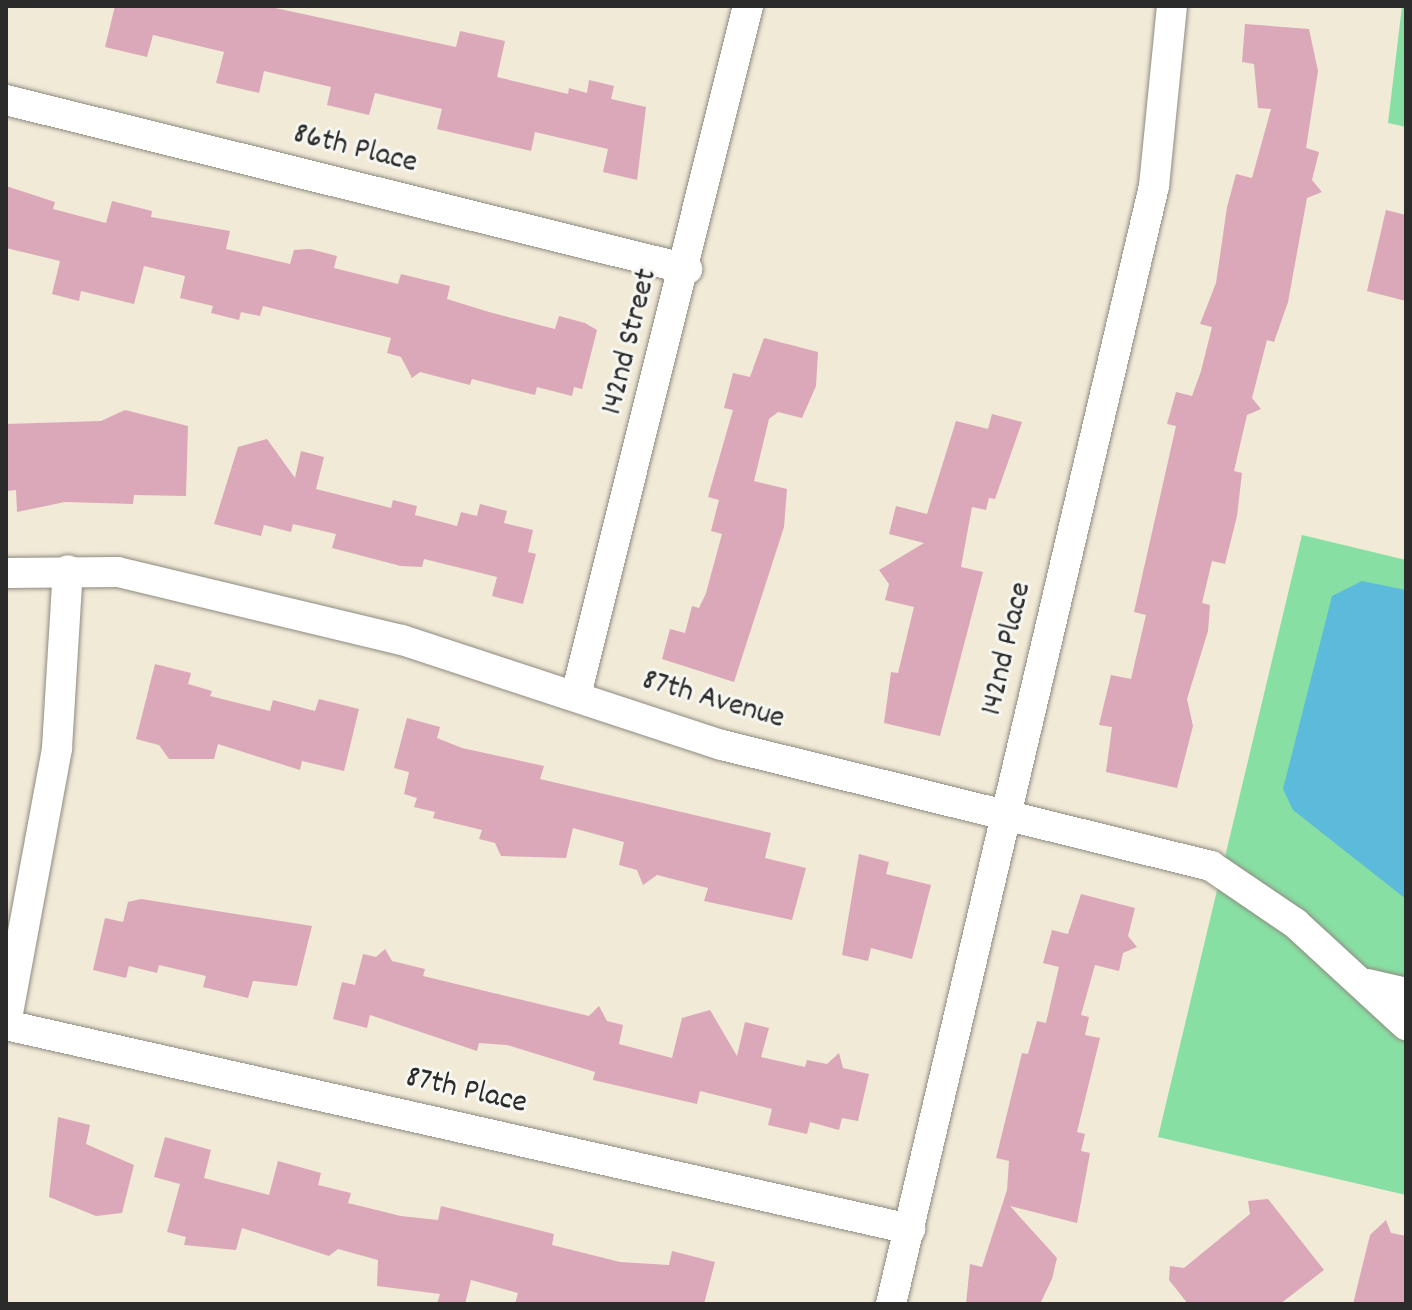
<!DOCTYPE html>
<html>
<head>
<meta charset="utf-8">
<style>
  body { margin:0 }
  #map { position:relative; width:1412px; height:1310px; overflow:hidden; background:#f1ead7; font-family:Dekko,sans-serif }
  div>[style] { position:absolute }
  .green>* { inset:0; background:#88dfa3 }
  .water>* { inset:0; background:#5cbada }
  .building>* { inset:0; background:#dba8b9 }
  .roads { filter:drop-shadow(0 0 2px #8e8a81) drop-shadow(0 0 2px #8e8a81) }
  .minor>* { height:30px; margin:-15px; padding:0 15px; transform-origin:15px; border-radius:15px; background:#fff }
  span { translate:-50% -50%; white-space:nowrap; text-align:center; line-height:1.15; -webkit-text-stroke:6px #f6f6f2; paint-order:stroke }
  .street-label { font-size:32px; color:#2b2b2b }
  .frame { position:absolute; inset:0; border:8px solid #2b2b2b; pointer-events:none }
</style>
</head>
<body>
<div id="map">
  <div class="green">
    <i style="clip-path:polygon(1402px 6px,1406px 6px,1406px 127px,1388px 123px)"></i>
    <i style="clip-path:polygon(1302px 535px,1406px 560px,1406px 1195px,1158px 1137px)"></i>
  </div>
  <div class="water">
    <i style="clip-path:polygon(1362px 581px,1406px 590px,1406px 899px,1293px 810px,1283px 789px,1332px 596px)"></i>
  </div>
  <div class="building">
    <i style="clip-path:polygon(115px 6px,266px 6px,456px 47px,460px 31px,505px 41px,497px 77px,568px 94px,569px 88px,587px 93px,589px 80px,614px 86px,611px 99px,646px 107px,637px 180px,603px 172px,608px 149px,535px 132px,531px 151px,437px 129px,442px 109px,375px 93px,369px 115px,327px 105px,331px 87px,264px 71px,259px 93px,216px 83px,224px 52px,153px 35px,147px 57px,105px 47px)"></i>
    <i style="clip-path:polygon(1245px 24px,1309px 29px,1318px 71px,1306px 148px,1319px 152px,1312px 180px,1322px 192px,1307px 198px,1288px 302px,1274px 342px,1267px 340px,1252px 398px,1261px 409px,1247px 415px,1234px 471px,1242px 473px,1237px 516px,1225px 564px,1212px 561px,1202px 603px,1210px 605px,1208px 631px,1187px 699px,1193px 726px,1177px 788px,1106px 772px,1112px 727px,1099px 725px,1111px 675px,1131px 679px,1146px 615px,1134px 612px,1176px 426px,1167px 424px,1176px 392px,1192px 396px,1201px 371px,1212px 327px,1200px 324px,1216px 283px,1227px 207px,1236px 174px,1252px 178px,1271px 109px,1258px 108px,1254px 64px,1242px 62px)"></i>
    <i style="clip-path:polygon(6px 186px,55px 202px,53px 209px,106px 223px,112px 201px,152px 211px,151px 217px,230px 231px,226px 249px,290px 264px,294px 250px,310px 249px,337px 256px,334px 268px,398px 284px,401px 274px,450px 286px,447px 299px,489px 312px,555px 329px,559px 316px,585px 323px,597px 330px,582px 389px,574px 387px,572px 396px,537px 387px,535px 395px,472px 379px,470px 385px,420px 372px,412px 378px,401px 357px,387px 353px,391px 338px,263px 306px,260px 316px,241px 312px,239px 320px,211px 313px,213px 306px,180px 298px,185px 276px,144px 266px,134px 304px,81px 291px,79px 301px,52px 294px,60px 261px,6px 248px)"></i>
    <i style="clip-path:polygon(1386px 210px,1406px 215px,1406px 301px,1367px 291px)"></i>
    <i style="clip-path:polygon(764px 338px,818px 352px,816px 386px,802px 418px,778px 412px,769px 419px,754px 481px,787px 489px,784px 527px,734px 682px,662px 659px,670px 629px,685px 633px,692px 606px,699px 608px,706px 593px,722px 534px,711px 531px,719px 500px,708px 497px,733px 410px,724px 408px,733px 373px,750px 377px)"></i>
    <i style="clip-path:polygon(125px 410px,188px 426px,186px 496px,134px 495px,133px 504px,65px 502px,17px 512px,16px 490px,6px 491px,6px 424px,101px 421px)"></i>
    <i style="clip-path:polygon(992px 414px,1022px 422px,995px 499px,989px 498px,986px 510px,972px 507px,961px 567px,983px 572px,940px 736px,884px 723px,891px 672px,898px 673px,914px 607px,885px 600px,889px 584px,879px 570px,924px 543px,889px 534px,896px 506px,927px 514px,956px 421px,988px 429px)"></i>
    <i style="clip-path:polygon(267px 439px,295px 478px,301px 451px,324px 457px,316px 489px,391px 508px,393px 500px,417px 506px,415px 515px,457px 526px,461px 512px,477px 516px,480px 504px,507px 511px,504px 523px,533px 530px,528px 552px,536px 554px,523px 604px,492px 596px,497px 577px,424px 559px,422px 567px,401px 566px,332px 548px,336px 534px,293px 524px,291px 532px,264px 525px,261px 536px,214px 524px,238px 447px)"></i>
    <i style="clip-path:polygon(155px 664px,191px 673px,188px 684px,212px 691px,210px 696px,270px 711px,273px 700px,315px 711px,319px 699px,359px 709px,344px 771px,302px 761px,300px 770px,218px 744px,214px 759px,169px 759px,159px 745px,136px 739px)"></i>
    <i style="clip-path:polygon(407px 718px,440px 727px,437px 738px,462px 748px,544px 766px,540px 779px,771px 833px,765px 858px,806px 868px,792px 920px,704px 901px,708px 888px,657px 875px,643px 885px,637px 870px,619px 865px,624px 842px,573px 828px,566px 858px,501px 856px,495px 843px,479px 839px,482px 830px,433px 818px,435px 812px,414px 807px,417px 798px,404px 794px,409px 772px,394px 768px)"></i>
    <i style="clip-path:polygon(859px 854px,889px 862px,886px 874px,931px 885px,912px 959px,871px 948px,868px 961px,842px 955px)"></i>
    <i style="clip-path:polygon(1081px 894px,1135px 908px,1128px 936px,1137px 947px,1123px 953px,1119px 971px,1095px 965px,1081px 1015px,1089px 1017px,1085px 1035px,1100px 1038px,1077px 1132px,1085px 1134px,1081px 1151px,1090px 1153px,1077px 1223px,1010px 1206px,1057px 1258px,1052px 1279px,1040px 1304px,966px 1304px,970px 1264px,982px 1267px,1007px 1190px,1009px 1161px,996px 1158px,1022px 1053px,1028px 1054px,1037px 1021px,1046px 1023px,1059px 967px,1043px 963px,1052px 930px,1068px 934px)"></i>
    <i style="clip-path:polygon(141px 899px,312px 926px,297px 986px,253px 981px,248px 998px,203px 987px,206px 976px,159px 965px,157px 973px,129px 966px,126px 978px,93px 970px,105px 918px,123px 922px,128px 902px)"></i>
    <i style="clip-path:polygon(385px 949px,392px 961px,425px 969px,423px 976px,589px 1016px,599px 1006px,607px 1021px,623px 1025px,619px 1044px,672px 1058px,682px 1018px,710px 1010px,737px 1056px,745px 1022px,769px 1028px,761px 1057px,805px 1067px,807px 1060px,827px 1064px,839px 1053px,843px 1068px,869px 1074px,858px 1121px,842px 1118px,839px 1130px,810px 1122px,807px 1134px,768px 1125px,772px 1109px,700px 1091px,697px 1104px,593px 1080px,595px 1072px,507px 1045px,479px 1043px,477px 1051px,370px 1015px,367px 1028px,333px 1019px,342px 982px,355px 985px,363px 954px,376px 957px)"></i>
    <i style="clip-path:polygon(58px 1117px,90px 1125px,86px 1144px,134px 1165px,122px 1213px,96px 1216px,49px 1197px)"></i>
    <i style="clip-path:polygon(165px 1137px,211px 1150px,204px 1178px,269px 1195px,278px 1161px,321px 1173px,318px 1185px,351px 1193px,348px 1203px,401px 1216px,438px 1220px,441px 1206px,554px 1234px,552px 1245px,620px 1262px,669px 1265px,672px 1251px,715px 1262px,704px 1304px,515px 1304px,518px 1293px,471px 1280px,465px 1304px,437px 1304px,440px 1294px,377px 1286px,378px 1260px,338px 1249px,329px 1256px,242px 1228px,236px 1250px,184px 1245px,186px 1237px,167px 1232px,180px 1184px,154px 1177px)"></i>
    <i style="clip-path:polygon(1268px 1199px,1324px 1270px,1280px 1304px,1188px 1304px,1169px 1280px,1170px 1266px,1184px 1268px,1250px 1214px,1248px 1201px)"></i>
    <i style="clip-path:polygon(1386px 1220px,1391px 1233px,1406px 1236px,1406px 1304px,1353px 1304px,1370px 1235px)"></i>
  </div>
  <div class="roads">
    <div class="minor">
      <i style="left:6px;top:100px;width:702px;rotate:13.94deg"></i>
      <i style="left:6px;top:573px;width:112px;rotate:-0.5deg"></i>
      <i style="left:118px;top:572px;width:292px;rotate:13.5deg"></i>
      <i style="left:402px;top:640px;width:337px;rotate:18.2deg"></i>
      <i style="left:722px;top:745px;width:504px;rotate:13.9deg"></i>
      <i style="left:1211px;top:866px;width:102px;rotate:34.2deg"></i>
      <i style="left:1295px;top:923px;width:151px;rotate:42.6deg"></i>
      <i style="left:576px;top:695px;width:710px;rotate:-75.98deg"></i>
      <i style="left:1368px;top:984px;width:39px;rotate:13deg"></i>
      <i style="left:6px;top:1024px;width:281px;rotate:-79.5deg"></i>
      <i style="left:57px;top:748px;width:178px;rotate:-86.5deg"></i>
      <i style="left:6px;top:1025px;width:927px;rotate:12.72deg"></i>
      <i style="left:891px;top:1304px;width:1149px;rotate:-76.76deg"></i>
      <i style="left:1154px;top:186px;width:181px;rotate:-84.3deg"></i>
    </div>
  </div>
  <div class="street-label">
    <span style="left:355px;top:150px;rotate:14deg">86th Place</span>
    <span style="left:631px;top:342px;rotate:-76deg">142nd Street</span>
    <span style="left:1008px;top:649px;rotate:-77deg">142nd Place</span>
    <span style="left:713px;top:701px;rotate:16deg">87th Avenue</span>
    <span style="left:466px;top:1092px;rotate:13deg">87th Place</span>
  </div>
  <div class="frame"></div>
</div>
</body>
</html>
